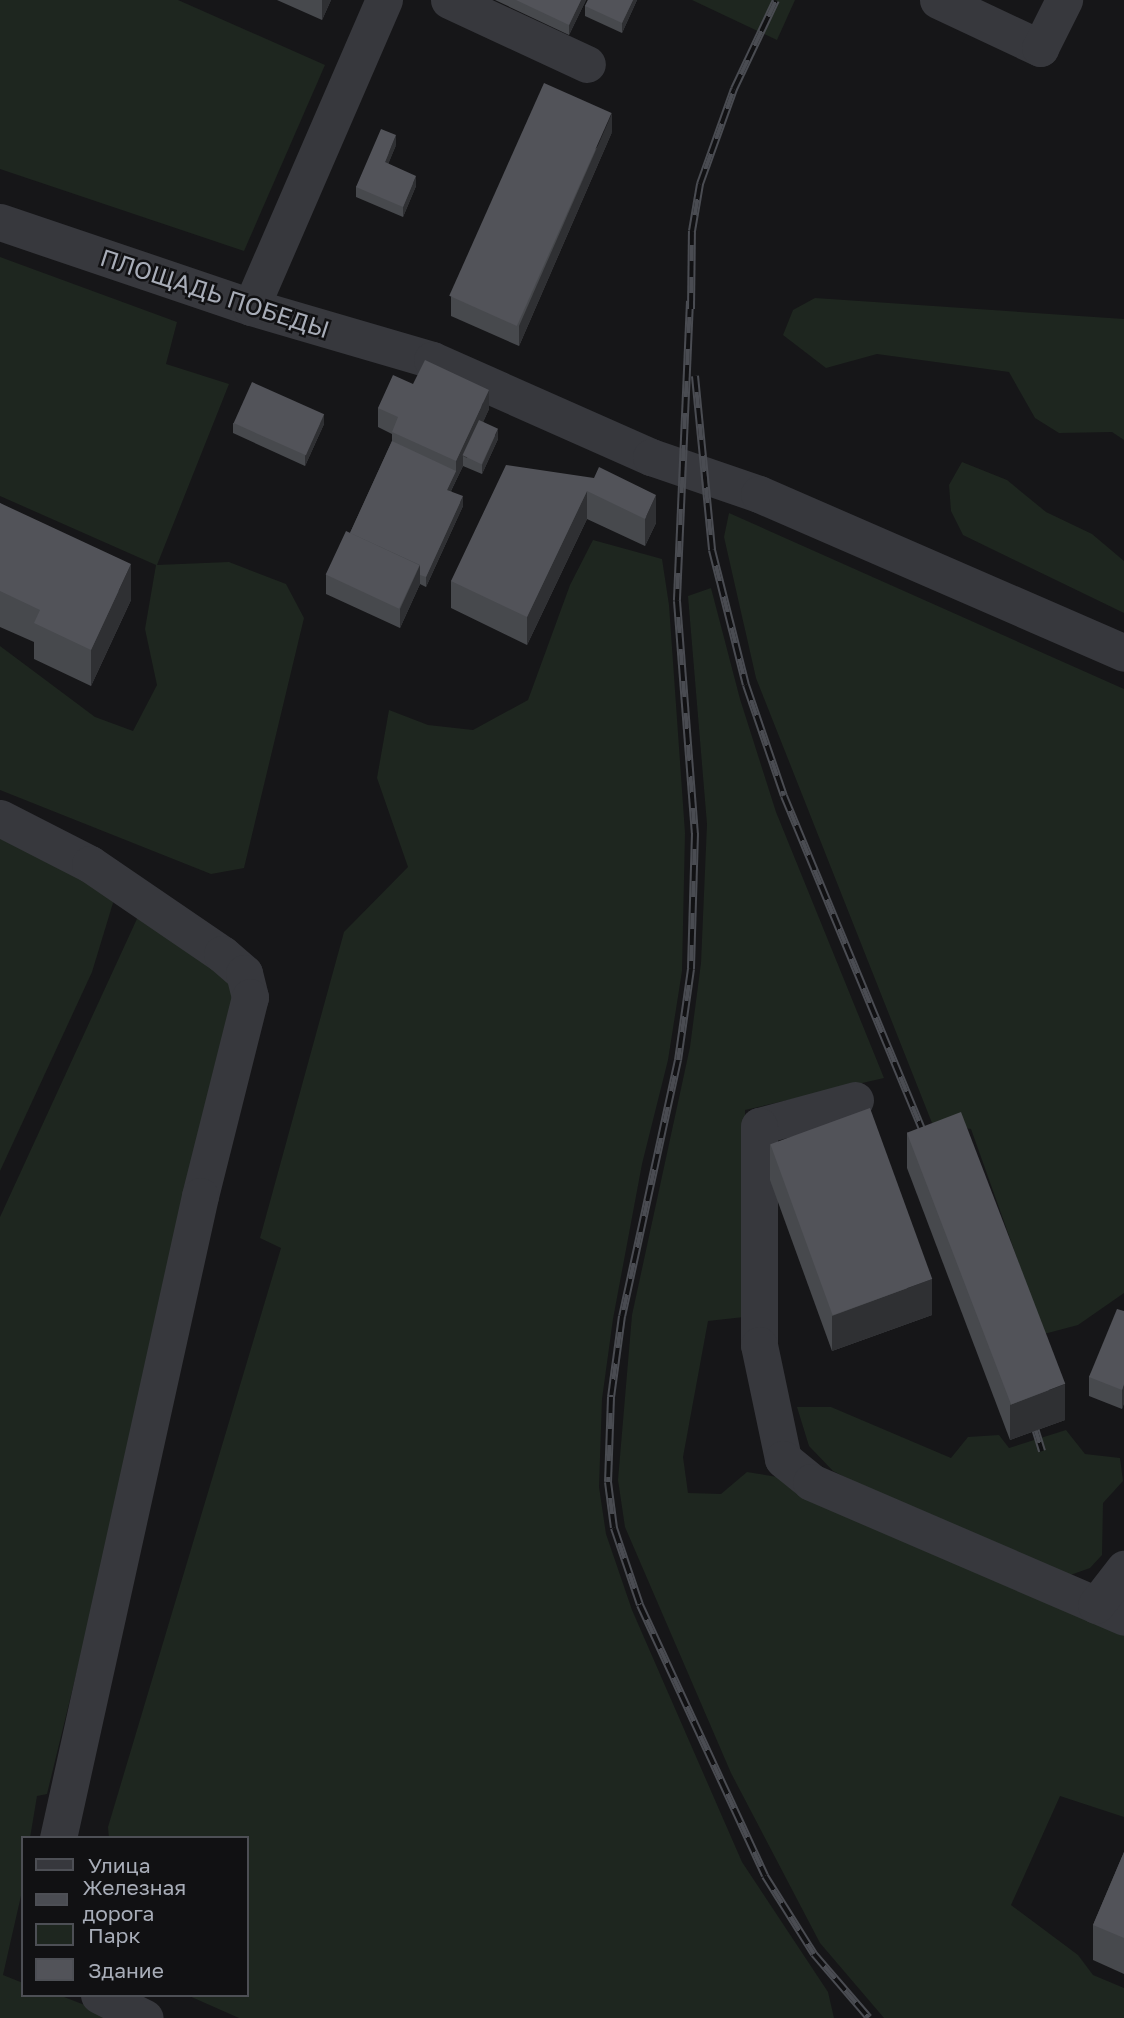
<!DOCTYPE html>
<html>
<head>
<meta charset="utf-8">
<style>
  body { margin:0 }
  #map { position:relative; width:1124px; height:2018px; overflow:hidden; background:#161618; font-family:"Golos Text",sans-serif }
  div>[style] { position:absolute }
  .green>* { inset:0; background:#1e261f }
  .minor>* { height:37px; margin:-18.5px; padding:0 18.5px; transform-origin:18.5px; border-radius:18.5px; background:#37383d }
  .rail>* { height:8px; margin-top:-4px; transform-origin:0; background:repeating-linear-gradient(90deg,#111113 0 16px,#4a4c52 0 32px); box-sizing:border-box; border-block:2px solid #4a4c52 }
  .wall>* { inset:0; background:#47494d }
  .shaded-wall>* { inset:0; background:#2f3033 }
  .building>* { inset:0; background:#525359; transform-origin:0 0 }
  span { translate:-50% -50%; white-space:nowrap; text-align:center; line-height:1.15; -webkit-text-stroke:5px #111113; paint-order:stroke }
  .street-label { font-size:24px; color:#a8adb8 }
  .legend { position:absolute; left:21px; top:1836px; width:228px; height:161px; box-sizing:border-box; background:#111113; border:2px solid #4d4f55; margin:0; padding:9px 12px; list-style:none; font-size:21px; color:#a8adb8 }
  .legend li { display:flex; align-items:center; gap:14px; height:35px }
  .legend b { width:35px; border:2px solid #4d4f55 }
</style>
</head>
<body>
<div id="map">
  <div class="green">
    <i style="clip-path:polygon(0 0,178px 0,325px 65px,244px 251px,0 169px)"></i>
    <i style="clip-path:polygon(692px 0,795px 0,777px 40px)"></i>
    <i style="clip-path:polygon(0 257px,177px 322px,166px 364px,229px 384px,157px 565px,229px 562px,286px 584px,304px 618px,244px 868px,211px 874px,0 790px,0 646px,95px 717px,133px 731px,157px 685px,145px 629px,156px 565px,0 496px)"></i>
    <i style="clip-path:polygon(815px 298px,1124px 319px,1124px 440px,1112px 432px,1059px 433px,1035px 418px,1009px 372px,877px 354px,826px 368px,783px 335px,793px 310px)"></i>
    <i style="clip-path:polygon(962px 462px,1007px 480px,1046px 512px,1092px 534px,1124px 561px,1124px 613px,963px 535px,951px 511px,949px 485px)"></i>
    <i style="clip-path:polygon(729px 513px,1124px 689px,1124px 1293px,1078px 1325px,1044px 1334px,971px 1129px,932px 1123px,756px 678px,724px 537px)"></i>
    <i style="clip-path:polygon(593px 540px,662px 559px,669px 605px,685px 833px,682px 971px,668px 1060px,642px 1164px,613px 1319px,602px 1399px,599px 1487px,606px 1534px,632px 1610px,742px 1862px,828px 1992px,834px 2018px,239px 2018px,187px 1995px,247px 1995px,247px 1838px,109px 1838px,108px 1827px,281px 1248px,260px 1238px,344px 932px,408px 867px,377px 778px,389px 710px,428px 725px,473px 730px,528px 700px,570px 585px)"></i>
    <i style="clip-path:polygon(711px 588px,740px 699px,776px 812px,884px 1078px,745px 1110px,744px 1317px,708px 1321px,683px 1457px,688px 1493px,721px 1494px,747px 1472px,790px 1479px,1124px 1633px,1124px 1817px,1060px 1796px,1011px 1905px,1078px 1955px,1093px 1975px,1124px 1988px,1124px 2018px,884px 2018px,820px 1943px,731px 1773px,625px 1527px,618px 1480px,632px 1315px,690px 1047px,701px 963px,707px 824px,688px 596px)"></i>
    <i style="clip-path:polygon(0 827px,116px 893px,92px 972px,0 1171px)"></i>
    <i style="clip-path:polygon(141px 910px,228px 975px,240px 1001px,47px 1794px,37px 1796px,30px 1838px,23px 1838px,23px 1887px,3px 1975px,23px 1983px,23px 1995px,59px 1995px,118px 2018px,0 2018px,0 1217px)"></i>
    <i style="clip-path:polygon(797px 1407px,831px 1407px,951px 1458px,968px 1437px,999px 1435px,1009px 1448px,1066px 1430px,1085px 1454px,1120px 1458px,1123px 1481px,1103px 1503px,1102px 1555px,1090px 1568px,1062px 1578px,954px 1532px,833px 1471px,809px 1446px)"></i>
  </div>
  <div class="minor">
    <i style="left:449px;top:0;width:152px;rotate:24.9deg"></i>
    <i style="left:938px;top:0;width:113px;rotate:25.2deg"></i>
    <i style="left:1040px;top:48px;width:54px;rotate:-63.4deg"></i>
    <i style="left:0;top:222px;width:265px;rotate:18.7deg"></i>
    <i style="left:251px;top:307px;width:189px;rotate:16.3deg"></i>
    <i style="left:432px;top:360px;width:240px;rotate:23.9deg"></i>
    <i style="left:651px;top:457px;width:114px;rotate:18.9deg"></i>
    <i style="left:759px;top:494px;width:398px;rotate:23.5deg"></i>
    <i style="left:251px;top:307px;width:335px;rotate:-66.6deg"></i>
    <i style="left:0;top:818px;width:101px;rotate:27.1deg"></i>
    <i style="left:90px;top:864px;width:160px;rotate:34.3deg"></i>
    <i style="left:222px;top:954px;width:29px;rotate:41deg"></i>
    <i style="left:244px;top:973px;width:25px;rotate:76deg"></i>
    <i style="left:250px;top:997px;width:205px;rotate:104.1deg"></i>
    <i style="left:200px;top:1196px;width:658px;rotate:102.47deg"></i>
    <i style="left:855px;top:1100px;width:99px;rotate:164.8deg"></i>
    <i style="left:759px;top:1126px;width:219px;rotate:90deg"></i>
    <i style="left:759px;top:1345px;width:116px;rotate:78.1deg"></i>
    <i style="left:783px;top:1459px;width:36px;rotate:39deg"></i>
    <i style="left:811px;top:1482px;width:341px;rotate:23.3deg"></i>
    <i style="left:1096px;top:1605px;width:46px;rotate:-52.1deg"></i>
    <i style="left:99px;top:1995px;width:51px;rotate:26.6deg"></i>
  </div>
  <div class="rail">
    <i style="left:690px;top:301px;width:300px;rotate:92.5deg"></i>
    <i style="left:677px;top:601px;width:233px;rotate:85.6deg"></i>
    <i style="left:695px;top:833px;width:136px;rotate:91.7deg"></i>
    <i style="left:691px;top:969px;width:92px;rotate:98.1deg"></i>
    <i style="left:678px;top:1060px;width:262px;rotate:102.3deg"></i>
    <i style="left:622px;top:1316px;width:82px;rotate:97.7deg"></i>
    <i style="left:611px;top:1397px;width:85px;rotate:92deg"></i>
    <i style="left:608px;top:1482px;width:46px;rotate:82.6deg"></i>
    <i style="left:614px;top:1528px;width:81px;rotate:71.3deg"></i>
    <i style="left:640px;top:1605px;width:298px;rotate:65.2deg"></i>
    <i style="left:765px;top:1876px;width:92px;rotate:57.9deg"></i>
    <i style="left:814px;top:1954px;width:84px;rotate:49.3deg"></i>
    <i style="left:691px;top:309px;width:78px;rotate:-89.3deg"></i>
    <i style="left:692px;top:231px;width:48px;rotate:-80.3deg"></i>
    <i style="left:700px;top:184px;width:101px;rotate:-70.3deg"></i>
    <i style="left:734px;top:89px;width:98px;rotate:-64.7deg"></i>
    <i style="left:695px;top:376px;width:175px;rotate:84.4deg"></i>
    <i style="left:712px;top:550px;width:139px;rotate:75.9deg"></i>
    <i style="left:746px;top:685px;width:117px;rotate:71.1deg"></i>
    <i style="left:784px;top:796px;width:377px;rotate:67.5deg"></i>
    <i style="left:1030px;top:1412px;width:41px;rotate:72.9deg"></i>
  </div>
  <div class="wall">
    <i style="clip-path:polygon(277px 0,331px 0,322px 20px)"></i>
    <i style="clip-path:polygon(495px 0,586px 0,569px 35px)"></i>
    <i style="clip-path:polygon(588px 0,637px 0,622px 33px,585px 16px,585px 6px)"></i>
    <i style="clip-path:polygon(612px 132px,519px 346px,451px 316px,451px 297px)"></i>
    <i style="clip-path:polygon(396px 145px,388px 164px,416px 186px,403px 217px,356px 197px,356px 187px)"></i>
    <i style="clip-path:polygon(413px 384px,489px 409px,483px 422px,498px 439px,482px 474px,463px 466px,451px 491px,463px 506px,426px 587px,420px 584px,400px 628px,326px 594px,326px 575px,350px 533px,392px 441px,392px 434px,378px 427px,378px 408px)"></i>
    <i style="clip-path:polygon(233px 423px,324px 424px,305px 466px,233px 433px)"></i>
    <i style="clip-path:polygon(594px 478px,656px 523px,645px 546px,587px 519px,527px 645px,451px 608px,451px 581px)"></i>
    <i style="clip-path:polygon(0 503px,131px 600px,91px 686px,34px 659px,34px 642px,0 627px)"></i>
    <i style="clip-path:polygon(907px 1132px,1065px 1420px,1010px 1440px,907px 1168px)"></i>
    <i style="clip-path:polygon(770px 1144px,932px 1315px,832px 1351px,770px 1180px)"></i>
    <i style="clip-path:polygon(1124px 1311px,1124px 1403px,1122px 1409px,1089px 1396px,1089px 1377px)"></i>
    <i style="clip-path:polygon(1124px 1852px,1124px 1974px,1093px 1960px,1093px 1925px)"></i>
  </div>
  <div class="shaded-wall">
    <i style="clip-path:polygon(322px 0,331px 0,322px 20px)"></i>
    <i style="clip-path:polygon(581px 0,586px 0,569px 35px,569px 25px)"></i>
    <i style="clip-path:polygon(633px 0,637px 0,622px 33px,622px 23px)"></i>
    <i style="clip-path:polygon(612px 113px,612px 132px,519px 346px,519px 326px)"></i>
    <i style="clip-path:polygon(396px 135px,396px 145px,385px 172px,385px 162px)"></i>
    <i style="clip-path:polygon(416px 176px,416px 186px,403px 217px,403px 207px)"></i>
    <i style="clip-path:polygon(489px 390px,489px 409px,467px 458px,463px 456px,463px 466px,447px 499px,447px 490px,456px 471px,456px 461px)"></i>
    <i style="clip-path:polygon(324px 414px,324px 424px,305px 466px,305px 456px)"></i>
    <i style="clip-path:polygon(498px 429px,498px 439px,482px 474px,482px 465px)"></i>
    <i style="clip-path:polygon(587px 491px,587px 519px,527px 645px,527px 617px)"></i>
    <i style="clip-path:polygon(656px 495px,656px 523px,645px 546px,645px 519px)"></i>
    <i style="clip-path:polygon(463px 496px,463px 506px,426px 587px,426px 577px)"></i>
    <i style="clip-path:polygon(131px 564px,131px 600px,91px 686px,91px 650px)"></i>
    <i style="clip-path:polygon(420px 565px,420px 584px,400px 628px,400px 609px)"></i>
    <i style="clip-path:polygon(932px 1279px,932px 1315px,832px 1351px,832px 1316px)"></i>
    <i style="clip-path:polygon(1065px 1384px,1065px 1420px,1010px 1440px,1010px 1405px)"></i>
    <i style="clip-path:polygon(1124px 1384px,1124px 1403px,1122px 1409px,1122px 1390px)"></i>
  </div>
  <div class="building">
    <i style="clip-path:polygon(516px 0,581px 0,569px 25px)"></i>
    <i style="clip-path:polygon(588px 0,633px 0,622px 23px,585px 6px)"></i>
    <i style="left:544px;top:83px;width:74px;height:233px;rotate:24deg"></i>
    <i style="clip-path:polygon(381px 129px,396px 135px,385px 162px,416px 176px,403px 207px,356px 187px)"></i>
    <i style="clip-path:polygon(425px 360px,489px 390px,456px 461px,392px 432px,398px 417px,378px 408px,393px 375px,413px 384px)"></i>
    <i style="left:252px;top:382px;width:79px;height:45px;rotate:24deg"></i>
    <i style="left:479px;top:420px;width:21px;height:39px;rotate:25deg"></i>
    <i style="clip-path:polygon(392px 441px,456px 471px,447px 490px,463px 496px,426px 577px,420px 575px,420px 565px,350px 533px)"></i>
    <i style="clip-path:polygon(506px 465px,594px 478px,599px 467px,656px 495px,645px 519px,587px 491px,527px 617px,451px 581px)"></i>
    <i style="clip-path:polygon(0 503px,131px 564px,91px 650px,34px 623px,40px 610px,0 591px)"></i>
    <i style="left:346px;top:531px;width:81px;height:48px;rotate:25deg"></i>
    <i style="left:870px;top:1108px;width:182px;height:106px;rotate:70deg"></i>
    <i style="left:961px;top:1112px;width:291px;height:58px;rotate:69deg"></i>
    <i style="clip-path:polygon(1117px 1309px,1124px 1311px,1124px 1384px,1122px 1390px,1089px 1377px)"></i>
    <i style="clip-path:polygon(1124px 1852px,1124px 1938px,1093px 1925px)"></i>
  </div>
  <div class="street-label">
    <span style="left:215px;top:293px;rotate:18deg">ПЛОЩАДЬ ПОБЕДЫ</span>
  </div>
  <ul class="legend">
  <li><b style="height:9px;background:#37383d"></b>Улица</li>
  <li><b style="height:9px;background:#4a4c52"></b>Железная дорога</li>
  <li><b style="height:19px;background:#1e261f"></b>Парк</li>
  <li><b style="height:19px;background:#525359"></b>Здание</li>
  </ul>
</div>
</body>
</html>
